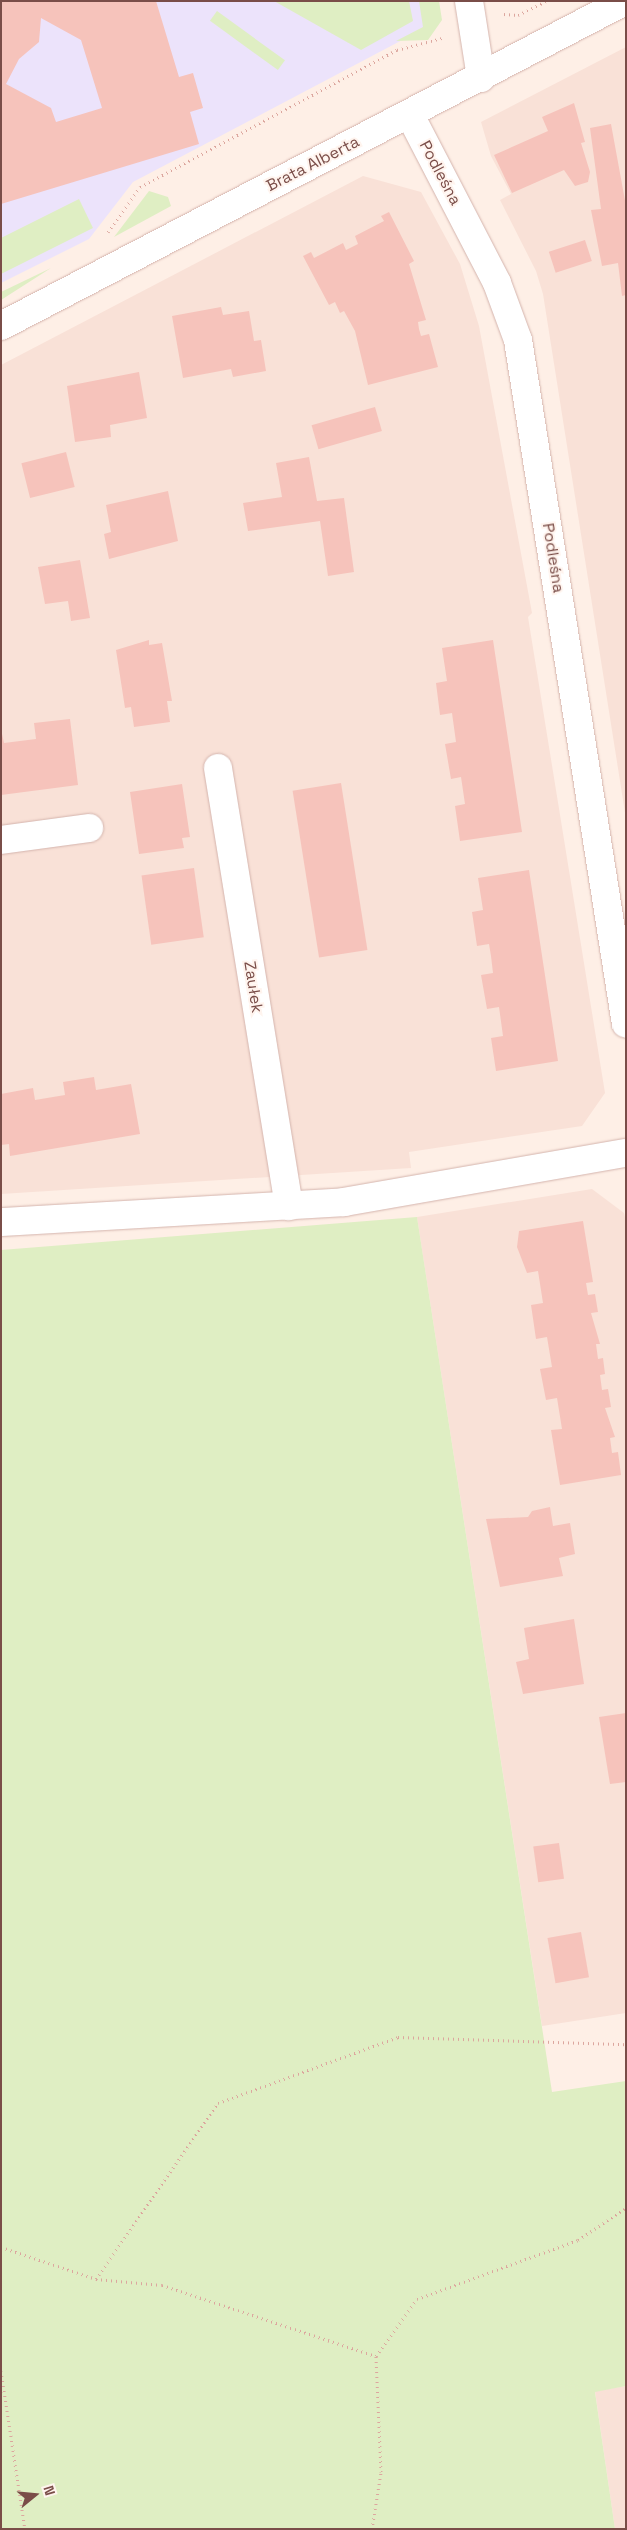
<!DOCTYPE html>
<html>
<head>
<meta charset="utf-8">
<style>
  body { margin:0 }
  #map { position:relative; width:627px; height:2530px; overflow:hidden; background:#feefe6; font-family:"Space Grotesk",sans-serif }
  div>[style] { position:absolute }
  .residential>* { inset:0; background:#f9e1d7 }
  .education>* { inset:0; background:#ece3fb }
  .green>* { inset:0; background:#dfeec3; transform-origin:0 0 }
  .building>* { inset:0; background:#f6c3bb; transform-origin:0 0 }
  .path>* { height:3px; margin-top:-1.5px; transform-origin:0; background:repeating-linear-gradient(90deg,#dca69e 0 1px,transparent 0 5px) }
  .roads { filter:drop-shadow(0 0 1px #d4b4ad) drop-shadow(0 0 1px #d4b4ad) }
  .street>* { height:28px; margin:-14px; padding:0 14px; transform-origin:14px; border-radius:14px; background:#fff }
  span { translate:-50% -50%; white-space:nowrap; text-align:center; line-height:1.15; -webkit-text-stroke:4px #fff4ee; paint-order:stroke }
  .street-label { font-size:16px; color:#7a4d48 }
  .frame { position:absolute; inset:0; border:2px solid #7a4d48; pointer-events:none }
  .north { position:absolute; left:10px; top:2470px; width:50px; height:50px; -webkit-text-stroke:4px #fff4ee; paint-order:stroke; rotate:73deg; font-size:14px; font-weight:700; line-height:20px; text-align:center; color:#7a4d48 }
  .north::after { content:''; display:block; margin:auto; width:18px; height:22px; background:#7a4d48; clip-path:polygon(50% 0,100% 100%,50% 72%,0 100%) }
</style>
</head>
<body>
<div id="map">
  <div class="residential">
    <i style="clip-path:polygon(626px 47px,626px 819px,543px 294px,536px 271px,500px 200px,511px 194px,491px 156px,481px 122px)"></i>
    <i style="clip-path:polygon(363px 176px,421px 192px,460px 264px,479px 326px,532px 613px,528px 617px,605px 1093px,582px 1126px,409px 1152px,411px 1168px,1px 1194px,1px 365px)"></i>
    <i style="clip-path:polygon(592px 1189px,624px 1213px,626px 1222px,626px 2013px,542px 2026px,417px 1217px)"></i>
    <i style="clip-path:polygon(626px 2386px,626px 2529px,615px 2529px,595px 2391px)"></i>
  </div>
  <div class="education">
    <i style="clip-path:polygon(1px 1px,421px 1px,425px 28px,133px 182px,89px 239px,1px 283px)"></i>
  </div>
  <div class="green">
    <i style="clip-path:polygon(274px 1px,409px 1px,413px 21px,361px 50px)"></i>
    <i style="clip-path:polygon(419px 1px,439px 1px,442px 20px,428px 40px,396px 41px,423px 27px)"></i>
    <i style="left:217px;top:11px;width:84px;height:12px;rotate:36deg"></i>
    <i style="clip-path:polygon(149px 191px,168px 197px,171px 206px,114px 237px)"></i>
    <i style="clip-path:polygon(79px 199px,93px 228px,1px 274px,1px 238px)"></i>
    <i style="clip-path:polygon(51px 268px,1px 300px,1px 292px)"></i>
    <i style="clip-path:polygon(417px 1217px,552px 2092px,626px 2081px,626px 2386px,595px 2392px,615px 2529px,1px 2529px,1px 1250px)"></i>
  </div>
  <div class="building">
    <i style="clip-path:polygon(evenodd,1px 1px,156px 1px,179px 77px,193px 73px,203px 108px,190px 112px,199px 144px,1px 204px,1px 1px,41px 18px,81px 40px,102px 108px,56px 122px,51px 108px,6px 84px,19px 59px,39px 42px,41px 18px)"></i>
    <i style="clip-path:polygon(574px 103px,585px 142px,581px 143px,590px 172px,588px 182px,575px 186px,564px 170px,512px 193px,494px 155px,548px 131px,542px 117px)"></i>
    <i style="clip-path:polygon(611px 124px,626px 206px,626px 295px,622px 296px,618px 263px,602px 266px,591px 210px,601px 209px,590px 128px)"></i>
    <i style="clip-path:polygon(389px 212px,414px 261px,409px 264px,426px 320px,418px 322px,419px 329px,421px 336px,429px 334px,438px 367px,368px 385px,355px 331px,344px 311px,340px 313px,335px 302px,329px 305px,303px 256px,311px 252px,314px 258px,343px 243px,346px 250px,358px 244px,355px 236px,384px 221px,381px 216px)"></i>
    <i style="left:585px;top:240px;width:22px;height:38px;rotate:72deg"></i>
    <i style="clip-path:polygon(221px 307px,223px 315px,249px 311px,254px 341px,261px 340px,266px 371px,233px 377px,231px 369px,183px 378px,172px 316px)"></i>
    <i style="clip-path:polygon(139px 372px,147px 418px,110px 425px,111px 437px,75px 442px,67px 386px)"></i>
    <i style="left:375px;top:407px;width:25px;height:66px;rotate:74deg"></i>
    <i style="left:66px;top:452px;width:36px;height:46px;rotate:76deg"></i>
    <i style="clip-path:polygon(309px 457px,317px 501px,344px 498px,354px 572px,328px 576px,320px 521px,248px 531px,243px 503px,282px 497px,276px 463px)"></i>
    <i style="clip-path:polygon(168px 491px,178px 541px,109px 559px,104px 534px,111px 532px,106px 505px)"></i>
    <i style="clip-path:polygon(80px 560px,90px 618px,71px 621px,68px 601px,45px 604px,38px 567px)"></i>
    <i style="clip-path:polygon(149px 640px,149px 645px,162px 643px,172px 701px,167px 701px,170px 722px,134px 727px,131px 707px,125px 708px,116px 650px)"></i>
    <i style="clip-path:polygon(493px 640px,522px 832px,460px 841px,455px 806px,465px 804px,461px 777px,451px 779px,445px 744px,456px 742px,452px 713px,440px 715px,436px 683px,447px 681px,442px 648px)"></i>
    <i style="clip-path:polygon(70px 719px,78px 785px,1px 795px,1px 729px,4px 743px,36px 739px,34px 723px)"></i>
    <i style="left:341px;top:783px;width:169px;height:49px;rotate:81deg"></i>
    <i style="clip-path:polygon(182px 784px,190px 837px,182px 838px,184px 848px,139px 854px,130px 792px)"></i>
    <i style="left:194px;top:868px;width:70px;height:53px;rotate:82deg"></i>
    <i style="clip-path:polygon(529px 870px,558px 1061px,496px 1071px,491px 1038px,503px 1036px,499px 1007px,487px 1009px,481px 975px,493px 973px,491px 956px,489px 944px,477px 946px,472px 912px,483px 910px,478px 878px)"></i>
    <i style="clip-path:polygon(94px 1077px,96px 1090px,131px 1084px,140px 1134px,10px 1156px,9px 1144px,1px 1145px,1px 1094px,33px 1088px,35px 1100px,65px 1095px,63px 1082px)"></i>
    <i style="clip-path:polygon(583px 1221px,593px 1282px,586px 1283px,588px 1295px,595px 1294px,598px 1312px,591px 1313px,600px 1344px,596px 1344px,598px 1359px,603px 1358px,605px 1374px,600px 1375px,602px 1390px,608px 1389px,611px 1407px,605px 1408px,615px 1437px,610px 1438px,612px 1453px,618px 1452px,621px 1475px,560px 1485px,551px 1430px,562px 1429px,557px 1398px,546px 1400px,540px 1369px,552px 1367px,547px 1337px,536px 1339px,531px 1305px,543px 1303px,538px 1271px,527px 1273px,517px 1247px,519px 1231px)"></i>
    <i style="clip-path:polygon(550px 1507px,553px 1526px,570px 1523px,575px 1554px,559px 1558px,563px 1576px,500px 1587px,486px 1519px,528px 1517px,532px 1511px)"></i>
    <i style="clip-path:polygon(574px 1619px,584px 1684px,523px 1694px,516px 1662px,529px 1659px,524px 1628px)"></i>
    <i style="clip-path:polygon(626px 1713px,626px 1782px,610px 1784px,599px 1717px)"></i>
    <i style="left:559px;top:1843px;width:36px;height:26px;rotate:82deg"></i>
    <i style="left:581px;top:1932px;width:46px;height:34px;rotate:80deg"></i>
  </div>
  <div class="path">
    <i style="left:504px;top:14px;width:14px;rotate:4deg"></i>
    <i style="left:518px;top:15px;width:32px;rotate:-26deg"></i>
    <i style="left:108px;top:232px;width:55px;rotate:-54.6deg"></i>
    <i style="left:140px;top:187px;width:291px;rotate:-28.1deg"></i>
    <i style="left:397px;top:50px;width:47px;rotate:-14.9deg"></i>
    <i style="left:1px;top:2247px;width:100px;rotate:18.6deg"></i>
    <i style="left:96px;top:2279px;width:66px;rotate:5.2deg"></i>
    <i style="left:162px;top:2285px;width:225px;rotate:18.4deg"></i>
    <i style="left:96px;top:2279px;width:214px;rotate:-55.3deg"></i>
    <i style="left:218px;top:2103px;width:192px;rotate:-20.1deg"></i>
    <i style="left:398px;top:2037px;width:228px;rotate:1.8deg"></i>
    <i style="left:1px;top:2371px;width:160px;rotate:81.4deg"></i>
    <i style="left:372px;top:2529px;width:58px;rotate:-81deg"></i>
    <i style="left:381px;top:2472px;width:116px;rotate:-92.5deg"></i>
    <i style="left:376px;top:2356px;width:70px;rotate:-54.3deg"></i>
    <i style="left:417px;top:2299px;width:171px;rotate:-20.1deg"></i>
    <i style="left:578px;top:2240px;width:58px;rotate:-33.7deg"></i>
  </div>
  <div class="roads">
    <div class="street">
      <i style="left:469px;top:1px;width:78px;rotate:81.1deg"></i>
      <i style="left:410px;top:115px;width:189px;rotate:62.6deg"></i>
      <i style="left:497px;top:283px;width:61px;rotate:69.8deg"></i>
      <i style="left:518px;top:340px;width:692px;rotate:81.03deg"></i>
      <i style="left:1px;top:326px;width:704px;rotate:-27.51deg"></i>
      <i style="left:218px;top:768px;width:444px;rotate:80.8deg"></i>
      <i style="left:1px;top:840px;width:89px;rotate:-7.8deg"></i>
      <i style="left:1px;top:1222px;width:344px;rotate:-3.3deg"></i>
      <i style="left:344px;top:1202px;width:286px;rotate:-9.9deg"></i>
    </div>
  </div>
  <div class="street-label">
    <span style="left:313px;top:164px;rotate:-27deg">Brata Alberta</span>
    <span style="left:440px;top:173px;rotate:62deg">Podleśna</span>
    <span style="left:553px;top:558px;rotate:81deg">Podleśna</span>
    <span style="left:253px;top:987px;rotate:81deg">Zaułek</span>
  </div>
  <div class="frame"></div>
  <div class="north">N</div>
</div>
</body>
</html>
